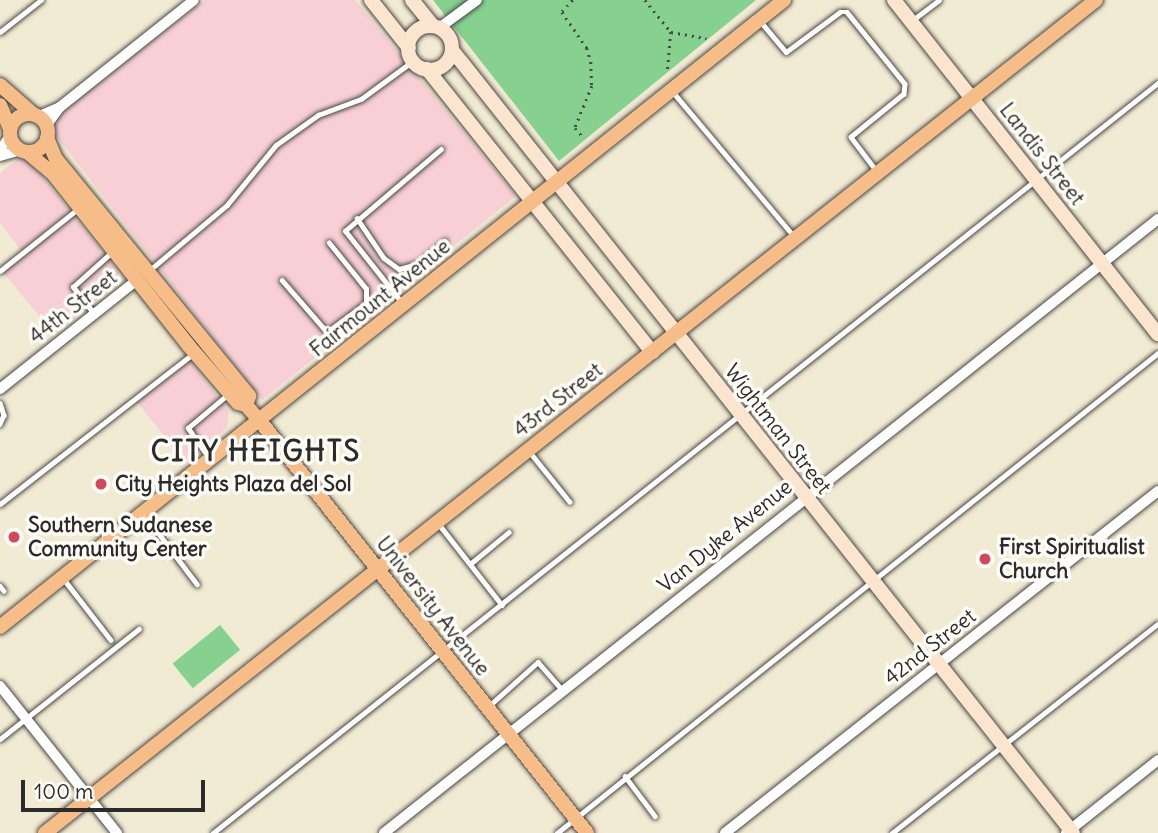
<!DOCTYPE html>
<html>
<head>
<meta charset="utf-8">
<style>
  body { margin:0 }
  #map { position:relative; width:1158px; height:833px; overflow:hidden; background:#f2ebd4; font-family:Delius,sans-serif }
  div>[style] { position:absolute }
  .built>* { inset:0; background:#f7cfd4 }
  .green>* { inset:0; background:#86d18f; transform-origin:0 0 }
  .path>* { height:2.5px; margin-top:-1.25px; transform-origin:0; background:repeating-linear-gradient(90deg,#494844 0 2px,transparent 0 7px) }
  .roads { filter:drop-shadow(0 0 2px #494844) drop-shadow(0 0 2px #494844) }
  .lane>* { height:4.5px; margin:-2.25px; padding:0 2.25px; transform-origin:2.25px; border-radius:2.25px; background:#fff }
  .street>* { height:10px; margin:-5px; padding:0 5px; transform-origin:5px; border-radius:5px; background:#fff }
  .secondary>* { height:14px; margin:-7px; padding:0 7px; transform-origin:7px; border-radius:7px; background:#fce5cf }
  .secondary>.ring { margin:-7px; padding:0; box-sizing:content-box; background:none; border:14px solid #fce5cf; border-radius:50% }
  .primary>* { height:14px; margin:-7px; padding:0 7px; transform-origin:7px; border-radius:7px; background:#f7bd88 }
  .primary>.ring { margin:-7px; padding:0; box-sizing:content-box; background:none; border:14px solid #f7bd88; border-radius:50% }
  .dots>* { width:19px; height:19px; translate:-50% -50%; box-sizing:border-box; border:4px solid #fdfcf7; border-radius:50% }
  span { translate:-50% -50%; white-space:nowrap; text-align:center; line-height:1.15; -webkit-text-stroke:7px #fdfcf7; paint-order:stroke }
  .street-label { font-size:21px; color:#2b2b2b }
  .poi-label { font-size:21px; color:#2b2b2b; font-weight:700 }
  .left { translate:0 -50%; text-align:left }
  .district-label { font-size:28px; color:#2b2b2b; font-weight:700; letter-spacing:2px }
  .scale { position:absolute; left:21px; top:780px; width:184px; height:32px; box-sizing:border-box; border:4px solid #2b2b2b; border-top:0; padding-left:9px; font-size:21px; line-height:24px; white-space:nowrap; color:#2b2b2b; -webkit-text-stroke:5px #fdfcf7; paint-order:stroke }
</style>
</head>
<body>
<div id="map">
  <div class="built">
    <i style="clip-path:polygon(205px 0,355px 0,516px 196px,262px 400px,47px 124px)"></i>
    <i style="clip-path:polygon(28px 158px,118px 272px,118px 283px,54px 334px,3px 272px,24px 254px,0 223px,0 173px,18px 159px)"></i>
    <i style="clip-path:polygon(189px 360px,229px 411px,227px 428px,185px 462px,137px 402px)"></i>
  </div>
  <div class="green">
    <i style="clip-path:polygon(433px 0,756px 0,559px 161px)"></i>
    <i style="left:220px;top:625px;width:32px;height:61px;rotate:51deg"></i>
  </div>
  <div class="path">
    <i style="left:573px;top:0;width:16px;rotate:133deg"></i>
    <i style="left:562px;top:12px;width:44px;rotate:55.2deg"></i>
    <i style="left:587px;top:48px;width:15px;rotate:74deg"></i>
    <i style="left:591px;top:62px;width:24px;rotate:88deg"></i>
    <i style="left:592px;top:86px;width:45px;rotate:112deg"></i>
    <i style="left:575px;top:128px;width:12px;rotate:48deg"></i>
    <i style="left:645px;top:0;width:41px;rotate:50.9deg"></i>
    <i style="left:671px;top:32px;width:37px;rotate:95deg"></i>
    <i style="left:671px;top:32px;width:36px;rotate:10deg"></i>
  </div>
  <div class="roads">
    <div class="lane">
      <i style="left:914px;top:19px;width:31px;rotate:-37deg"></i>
      <i style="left:761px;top:22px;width:39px;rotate:50deg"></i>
      <i style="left:786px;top:52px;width:67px;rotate:-36.5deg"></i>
      <i style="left:840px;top:12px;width:7px"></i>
      <i style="left:847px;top:12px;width:92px;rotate:51.1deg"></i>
      <i style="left:905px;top:84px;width:10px;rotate:96deg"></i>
      <i style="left:904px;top:94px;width:68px;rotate:140.9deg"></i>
      <i style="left:851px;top:137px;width:41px;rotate:52.9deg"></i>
      <i style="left:0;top:32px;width:52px;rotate:-38deg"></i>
      <i style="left:673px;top:92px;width:187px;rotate:50deg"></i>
      <i style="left:357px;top:218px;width:48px;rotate:56deg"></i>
      <i style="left:384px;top:258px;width:19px;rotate:36deg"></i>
      <i style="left:399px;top:269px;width:20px;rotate:-15deg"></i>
      <i style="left:418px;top:264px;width:35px;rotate:-40deg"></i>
      <i style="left:151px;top:269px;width:99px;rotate:-40.1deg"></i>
      <i style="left:227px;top:205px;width:77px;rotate:-50.8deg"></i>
      <i style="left:276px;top:145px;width:52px;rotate:-35.5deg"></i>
      <i style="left:318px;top:115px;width:46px;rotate:-20.4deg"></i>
      <i style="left:361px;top:99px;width:64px;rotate:-36.2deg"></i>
      <i style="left:0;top:271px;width:101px;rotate:-38.6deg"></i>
      <i style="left:282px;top:280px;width:69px;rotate:49.1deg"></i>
      <i style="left:327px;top:332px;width:49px;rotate:-36.6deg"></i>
      <i style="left:366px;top:303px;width:14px;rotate:-90deg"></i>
      <i style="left:366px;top:289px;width:59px;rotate:-128.8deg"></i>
      <i style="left:401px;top:302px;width:90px;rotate:-128.3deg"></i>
      <i style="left:345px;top:231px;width:126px;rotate:-40.5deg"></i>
      <i style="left:94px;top:314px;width:34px;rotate:-128deg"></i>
      <i style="left:73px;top:287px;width:52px;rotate:-41.9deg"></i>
      <i style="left:0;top:403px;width:13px;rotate:72deg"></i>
      <i style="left:4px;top:415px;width:10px;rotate:114deg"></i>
      <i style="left:529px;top:451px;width:65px;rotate:51.2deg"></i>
      <i style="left:208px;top:457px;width:35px;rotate:-125deg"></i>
      <i style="left:188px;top:428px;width:50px;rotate:-40.1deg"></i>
      <i style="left:0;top:504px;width:244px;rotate:-37.9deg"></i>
      <i style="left:144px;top:514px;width:88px;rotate:52.9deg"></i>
      <i style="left:438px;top:523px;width:104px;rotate:52deg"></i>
      <i style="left:470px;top:564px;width:50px;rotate:-39.4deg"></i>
      <i style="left:63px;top:578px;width:78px;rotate:52.3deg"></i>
      <i style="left:0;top:586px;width:6px;rotate:51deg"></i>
      <i style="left:490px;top:705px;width:64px;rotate:-41.9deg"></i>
      <i style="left:538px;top:662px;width:37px;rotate:49deg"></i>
      <i style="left:0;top:739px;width:177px;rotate:-38.4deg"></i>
      <i style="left:625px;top:776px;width:50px;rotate:53.1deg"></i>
      <i style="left:213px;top:833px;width:1206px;rotate:-38.44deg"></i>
      <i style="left:557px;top:833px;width:769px;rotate:-38.61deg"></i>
      <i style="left:892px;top:833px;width:338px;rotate:-38.2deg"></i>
    </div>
    <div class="street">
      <i style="left:439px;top:28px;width:47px;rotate:-36.4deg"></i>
      <i style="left:39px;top:116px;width:23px;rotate:-23deg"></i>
      <i style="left:60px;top:107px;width:171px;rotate:-38.6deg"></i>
      <i style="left:46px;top:126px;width:24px;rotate:-54deg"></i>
      <i style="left:0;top:150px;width:17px;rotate:-54deg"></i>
      <i style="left:0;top:156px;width:22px;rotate:-16deg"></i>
      <i style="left:0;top:389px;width:174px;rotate:-38.5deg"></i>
      <i style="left:0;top:686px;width:188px;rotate:51.5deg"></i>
      <i style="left:384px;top:833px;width:988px;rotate:-38.42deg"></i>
      <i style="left:725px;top:833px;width:552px;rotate:-38.3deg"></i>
      <i style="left:1066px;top:833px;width:117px;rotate:-38.4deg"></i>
    </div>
    <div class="secondary">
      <i style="left:371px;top:0;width:61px;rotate:51.6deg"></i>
      <i style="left:412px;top:0;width:33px;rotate:51deg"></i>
      <i style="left:894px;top:0;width:426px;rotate:51.7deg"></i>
      <i class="ring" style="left:408px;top:26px;width:30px;height:30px"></i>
      <i style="left:452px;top:50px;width:999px;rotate:51.58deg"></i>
      <i style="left:427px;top:69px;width:362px;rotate:51.5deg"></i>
    </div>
    <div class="primary">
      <i style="left:0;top:85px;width:44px;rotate:41.3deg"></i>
      <i style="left:0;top:105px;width:26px;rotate:67deg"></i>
      <i class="ring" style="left:10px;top:114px;width:24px;height:24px"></i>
      <i style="left:47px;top:138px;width:23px;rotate:67deg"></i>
      <i style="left:56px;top:159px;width:306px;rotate:50.8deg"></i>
      <i style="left:249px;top:396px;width:9px;rotate:108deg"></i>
      <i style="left:27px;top:152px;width:35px;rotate:40deg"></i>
      <i style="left:54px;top:175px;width:218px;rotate:51.7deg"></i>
      <i style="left:189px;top:346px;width:75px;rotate:49.3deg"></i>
      <i style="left:238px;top:403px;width:8px;rotate:14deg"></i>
      <i style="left:246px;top:405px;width:21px;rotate:49deg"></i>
      <i style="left:260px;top:421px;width:526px;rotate:51.56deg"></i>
      <i style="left:0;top:627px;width:1004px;rotate:-38.65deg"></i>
      <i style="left:45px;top:833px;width:1341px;rotate:-38.4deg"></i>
    </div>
  </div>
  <div class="dots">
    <i style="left:101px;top:484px;background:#d1495b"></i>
    <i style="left:14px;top:537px;background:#d1495b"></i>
    <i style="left:985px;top:559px;background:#d1495b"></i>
  </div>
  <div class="street-label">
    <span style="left:1042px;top:154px;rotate:52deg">Landis Street</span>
    <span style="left:380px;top:298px;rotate:-39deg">Fairmount Avenue</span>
    <span style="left:73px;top:307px;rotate:-38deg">44th Street</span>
    <span style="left:558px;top:400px;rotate:-38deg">43rd Street</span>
    <span style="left:778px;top:429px;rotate:52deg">Wightman Street</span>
    <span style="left:725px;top:536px;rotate:-39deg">Van Dyke Avenue</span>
    <span style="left:433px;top:606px;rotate:52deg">University Avenue</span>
    <span style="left:930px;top:647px;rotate:-38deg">42nd Street</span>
  </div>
  <div class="poi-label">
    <span class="left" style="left:115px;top:484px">City Heights Plaza del Sol</span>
    <span class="left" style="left:28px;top:537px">Southern Sudanese<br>Community Center</span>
    <span class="left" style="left:999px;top:559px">First Spiritualist<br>Church</span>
  </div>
  <div class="district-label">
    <span style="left:256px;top:451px">CITY HEIGHTS</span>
  </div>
  <div class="scale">100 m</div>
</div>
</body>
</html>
